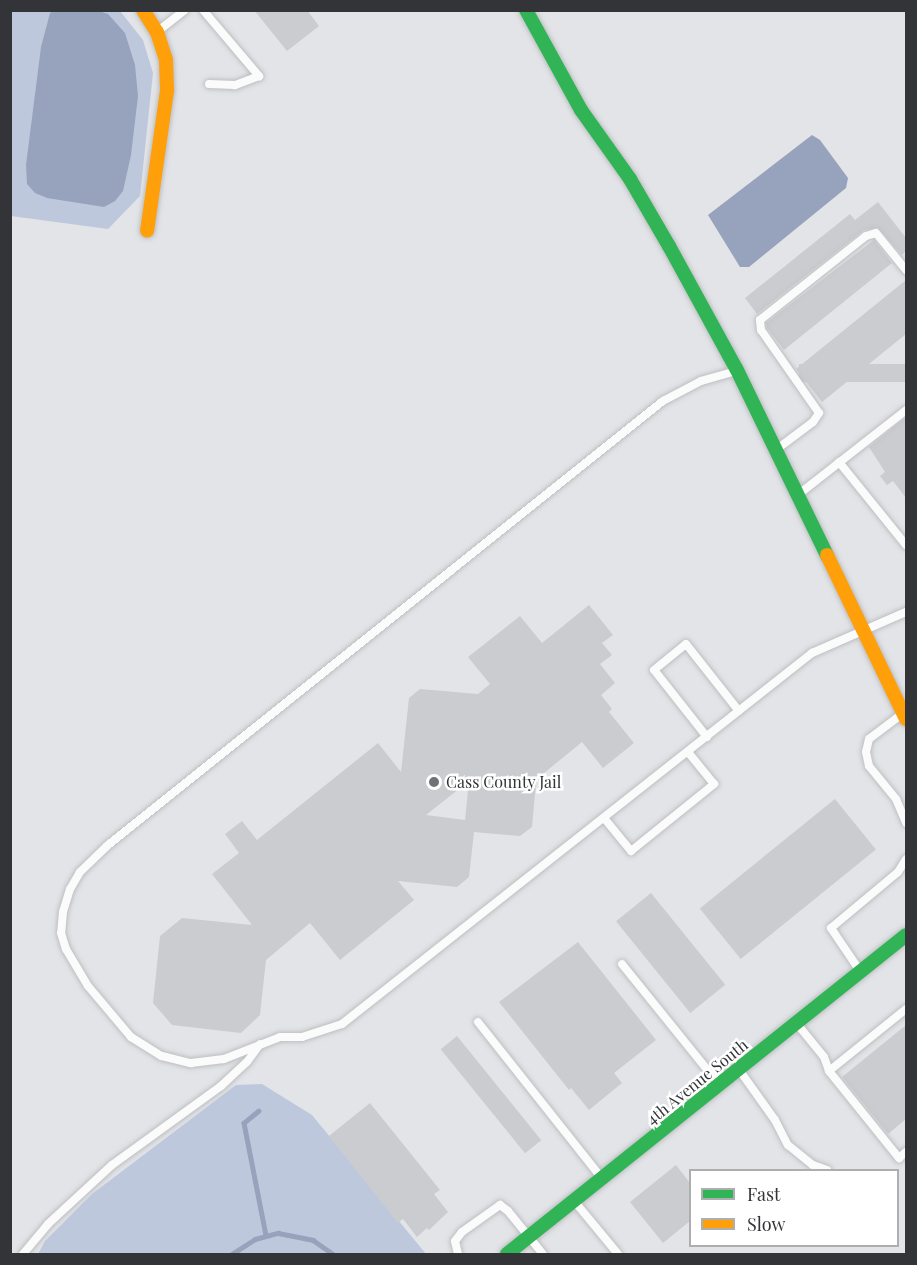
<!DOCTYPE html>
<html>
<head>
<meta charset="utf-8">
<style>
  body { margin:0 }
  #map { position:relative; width:917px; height:1265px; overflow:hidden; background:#e2e4e7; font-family:"Playfair Display",serif }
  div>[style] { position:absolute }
  .green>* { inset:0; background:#bec8dd }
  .water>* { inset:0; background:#97a2bc }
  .stream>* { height:4.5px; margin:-2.25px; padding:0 2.25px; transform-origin:2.25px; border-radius:2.25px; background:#97a2bc }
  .building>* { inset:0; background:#cbcccf; transform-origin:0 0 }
  .roads { filter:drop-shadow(0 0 2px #bebfc2) drop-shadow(0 0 2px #bebfc2) }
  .lane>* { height:8px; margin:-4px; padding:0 4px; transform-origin:4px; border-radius:4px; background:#fbfbfb }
  .fast>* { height:14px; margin:-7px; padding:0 7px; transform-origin:7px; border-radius:7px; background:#30b455 }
  .slow>* { height:14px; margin:-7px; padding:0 7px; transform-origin:7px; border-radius:7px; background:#ff9f0a }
  .dots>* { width:16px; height:16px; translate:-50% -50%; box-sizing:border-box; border:3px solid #fff; border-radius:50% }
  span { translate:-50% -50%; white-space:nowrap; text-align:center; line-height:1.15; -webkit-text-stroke:5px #fff; paint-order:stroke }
  .poi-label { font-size:16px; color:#333437 }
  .left { translate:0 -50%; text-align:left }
  .street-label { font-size:16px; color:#333437 }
  .frame { position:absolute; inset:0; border:12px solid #333437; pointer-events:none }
  .legend { position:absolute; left:689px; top:1169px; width:210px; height:78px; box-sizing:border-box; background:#fff; border:2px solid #adaeaf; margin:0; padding:8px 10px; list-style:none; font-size:18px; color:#333437 }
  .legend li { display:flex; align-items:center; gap:12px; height:30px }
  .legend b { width:30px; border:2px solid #adaeaf }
</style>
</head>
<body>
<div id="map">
  <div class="green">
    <i style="clip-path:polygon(11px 11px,120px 11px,143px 40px,153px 73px,140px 196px,108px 229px,11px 216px)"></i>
    <i style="clip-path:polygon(262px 1084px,312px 1115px,426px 1254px,38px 1254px,45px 1241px,92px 1194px,236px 1085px)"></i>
  </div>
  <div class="water">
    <i style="clip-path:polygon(54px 11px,99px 11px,108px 14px,125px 33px,135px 65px,138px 96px,131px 155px,123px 191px,115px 201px,104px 207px,47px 198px,35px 193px,27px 184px,26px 165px,41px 47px,50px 13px)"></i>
    <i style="clip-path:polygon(812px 135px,820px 140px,848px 178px,846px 188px,749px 267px,740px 267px,708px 215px)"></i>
  </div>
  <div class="stream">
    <i style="left:259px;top:1111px;width:19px;rotate:141deg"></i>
    <i style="left:244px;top:1123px;width:114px;rotate:78.9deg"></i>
    <i style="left:232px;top:1254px;width:27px;rotate:-33deg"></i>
    <i style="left:255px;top:1239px;width:24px;rotate:-15deg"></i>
    <i style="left:278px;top:1233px;width:36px;rotate:11deg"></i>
    <i style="left:313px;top:1240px;width:24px;rotate:35deg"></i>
  </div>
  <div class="building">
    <i style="clip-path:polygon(254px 10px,307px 10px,319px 26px,287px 51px)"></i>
    <i style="clip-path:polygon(878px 202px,906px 238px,906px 251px,902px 255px,878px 228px,864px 230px,757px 314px,745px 298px,850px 214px,855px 220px)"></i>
    <i style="clip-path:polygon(874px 240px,892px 263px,784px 350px,767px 328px,766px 323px)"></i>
    <i style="clip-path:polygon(906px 280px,906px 334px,822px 402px,796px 369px)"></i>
    <i style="left:906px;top:364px;width:18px;height:107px;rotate:90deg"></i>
    <i style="clip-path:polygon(906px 417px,906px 498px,893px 481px,887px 485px,880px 476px,885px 472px,869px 447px)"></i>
    <i style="clip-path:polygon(evenodd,589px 605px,613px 635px,602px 643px,612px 655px,600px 664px,615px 683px,601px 695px,612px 709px,609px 712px,634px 743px,603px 768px,582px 742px,538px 778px,540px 780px,536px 783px,532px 827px,520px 836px,474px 832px,469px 877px,457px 887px,398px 881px,414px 900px,340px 960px,310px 923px,266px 960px,260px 1015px,241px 1033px,172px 1025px,153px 1003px,160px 936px,182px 918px,252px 925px,212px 874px,239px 853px,225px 834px,242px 821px,257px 840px,378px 743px,401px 772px,409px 698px,420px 689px,478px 694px,490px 684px,468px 657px,520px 616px,542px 643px,589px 605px,469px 781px,465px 820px,426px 815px,469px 781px)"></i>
    <i style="left:835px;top:799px;width:65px;height:174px;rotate:51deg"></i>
    <i style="left:651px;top:893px;width:118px;height:45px;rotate:51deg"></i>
    <i style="clip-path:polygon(578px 942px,656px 1040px,614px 1073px,622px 1083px,589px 1110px,571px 1088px,569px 1090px,499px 1002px)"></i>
    <i style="clip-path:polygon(906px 1025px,906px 1119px,888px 1134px,842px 1077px)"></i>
    <i style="left:457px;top:1036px;width:134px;height:21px;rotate:51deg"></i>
    <i style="clip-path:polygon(370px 1103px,440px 1190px,434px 1194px,448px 1212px,429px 1230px,427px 1228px,417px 1237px,403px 1219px,398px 1223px,329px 1136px)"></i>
    <i style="clip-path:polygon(676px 1165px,690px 1183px,690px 1221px,663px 1243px,630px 1202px)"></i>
  </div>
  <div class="roads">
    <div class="lane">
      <i style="left:203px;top:10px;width:87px;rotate:49.7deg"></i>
      <i style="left:259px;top:76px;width:26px;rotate:159deg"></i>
      <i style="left:235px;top:85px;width:26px;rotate:-178deg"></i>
      <i style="left:158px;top:31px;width:34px;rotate:-38deg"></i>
      <i style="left:736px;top:371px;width:36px;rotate:164deg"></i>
      <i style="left:701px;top:381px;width:43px;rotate:152.2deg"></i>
      <i style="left:663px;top:401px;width:711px;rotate:141.34deg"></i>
      <i style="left:108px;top:845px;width:39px;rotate:136deg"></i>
      <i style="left:80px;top:872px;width:20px;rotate:120deg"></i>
      <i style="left:70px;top:889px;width:24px;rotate:107deg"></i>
      <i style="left:63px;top:912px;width:21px;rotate:95deg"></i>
      <i style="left:61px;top:933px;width:17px;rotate:73deg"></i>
      <i style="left:66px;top:949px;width:43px;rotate:59.3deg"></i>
      <i style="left:88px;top:986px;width:67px;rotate:49.9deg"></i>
      <i style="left:131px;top:1037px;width:36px;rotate:32deg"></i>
      <i style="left:162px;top:1056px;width:30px;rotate:14deg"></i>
      <i style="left:191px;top:1063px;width:33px;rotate:-7deg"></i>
      <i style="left:224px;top:1059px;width:60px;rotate:-21.4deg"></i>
      <i style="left:280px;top:1037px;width:22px"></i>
      <i style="left:302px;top:1037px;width:42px;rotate:-18deg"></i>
      <i style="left:342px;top:1024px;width:599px;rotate:-38.29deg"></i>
      <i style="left:812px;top:653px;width:103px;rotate:-23.6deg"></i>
      <i style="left:777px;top:449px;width:45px;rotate:-36.9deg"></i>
      <i style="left:813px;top:422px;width:11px;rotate:-56deg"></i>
      <i style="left:819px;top:413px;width:101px;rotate:-124.9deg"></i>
      <i style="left:761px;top:330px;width:10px;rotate:-96deg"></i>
      <i style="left:760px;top:320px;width:135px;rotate:-38.4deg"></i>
      <i style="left:866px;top:236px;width:10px;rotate:-17deg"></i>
      <i style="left:876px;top:233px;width:48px;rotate:51deg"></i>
      <i style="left:839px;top:462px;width:107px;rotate:51.1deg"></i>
      <i style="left:799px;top:494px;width:136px;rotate:-38.1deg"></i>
      <i style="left:902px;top:714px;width:41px;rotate:142.9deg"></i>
      <i style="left:869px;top:739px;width:13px;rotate:103deg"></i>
      <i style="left:866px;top:752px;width:14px;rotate:78deg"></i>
      <i style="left:869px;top:766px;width:43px;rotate:50.7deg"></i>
      <i style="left:896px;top:799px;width:26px;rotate:67deg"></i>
      <i style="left:707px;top:737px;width:85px;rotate:-128.3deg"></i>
      <i style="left:654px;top:670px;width:41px;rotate:-39.1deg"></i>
      <i style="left:686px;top:644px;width:85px;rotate:51.7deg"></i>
      <i style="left:604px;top:818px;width:43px;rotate:50.7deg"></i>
      <i style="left:631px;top:851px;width:107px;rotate:-38.9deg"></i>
      <i style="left:714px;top:784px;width:41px;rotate:-129.1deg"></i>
      <i style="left:622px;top:964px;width:154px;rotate:51.1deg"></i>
      <i style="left:860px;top:971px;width:52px;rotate:-124deg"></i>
      <i style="left:831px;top:928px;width:87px;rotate:-39.9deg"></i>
      <i style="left:898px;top:872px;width:15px;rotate:-58deg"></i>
      <i style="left:478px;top:1022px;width:196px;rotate:51.6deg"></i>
      <i style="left:798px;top:1025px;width:41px;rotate:50.9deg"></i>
      <i style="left:824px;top:1057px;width:15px;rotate:70deg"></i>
      <i style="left:829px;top:1071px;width:112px;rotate:51.2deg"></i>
      <i style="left:899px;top:1158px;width:9px;rotate:-41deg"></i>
      <i style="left:740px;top:1071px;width:60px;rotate:54.5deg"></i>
      <i style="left:775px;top:1120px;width:28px;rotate:63deg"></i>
      <i style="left:788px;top:1145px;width:32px;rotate:39deg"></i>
      <i style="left:813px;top:1165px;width:15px;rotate:20deg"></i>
      <i style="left:829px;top:1071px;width:99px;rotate:-38.8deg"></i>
      <i style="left:575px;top:1202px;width:67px;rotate:50.4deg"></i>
      <i style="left:23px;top:1254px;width:39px;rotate:-50deg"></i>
      <i style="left:48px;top:1224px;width:87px;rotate:-42.7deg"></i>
      <i style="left:112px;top:1165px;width:135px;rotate:-35.9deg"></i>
      <i style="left:221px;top:1086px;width:35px;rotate:-43deg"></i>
      <i style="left:247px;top:1062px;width:22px;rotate:-54deg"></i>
      <i style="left:458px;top:1254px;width:13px;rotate:-103deg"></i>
      <i style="left:455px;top:1241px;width:11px;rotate:-52deg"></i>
      <i style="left:462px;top:1232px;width:47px;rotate:-35.4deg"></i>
      <i style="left:500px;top:1205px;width:10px;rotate:37deg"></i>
      <i style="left:508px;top:1211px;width:55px;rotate:50.9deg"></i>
    </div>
    <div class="fast">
      <i style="left:526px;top:10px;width:114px;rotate:61.2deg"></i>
      <i style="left:581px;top:110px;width:85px;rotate:54.6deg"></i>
      <i style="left:630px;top:179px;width:78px;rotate:59.8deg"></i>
      <i style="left:669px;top:246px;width:141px;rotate:61.3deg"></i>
      <i style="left:737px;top:370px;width:206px;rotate:64.1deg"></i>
      <i style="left:507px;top:1254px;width:511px;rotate:-38.64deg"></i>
    </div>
    <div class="slow">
      <i style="left:143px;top:10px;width:26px;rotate:58deg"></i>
      <i style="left:157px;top:32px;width:29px;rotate:72deg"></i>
      <i style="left:166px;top:60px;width:31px;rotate:88deg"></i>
      <i style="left:167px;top:91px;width:141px;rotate:98.1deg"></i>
      <i style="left:827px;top:555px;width:182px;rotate:64.3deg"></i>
    </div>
  </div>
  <div class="dots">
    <i style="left:434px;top:782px;background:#707275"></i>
  </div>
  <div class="poi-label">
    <span class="left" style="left:446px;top:782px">Cass County Jail</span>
  </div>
  <div class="street-label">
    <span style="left:697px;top:1082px;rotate:-39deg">4th Avenue South</span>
  </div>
  <div class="frame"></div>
  <ul class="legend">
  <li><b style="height:8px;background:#30b455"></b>Fast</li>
  <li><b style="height:8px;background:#ff9f0a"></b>Slow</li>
  </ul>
</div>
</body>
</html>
